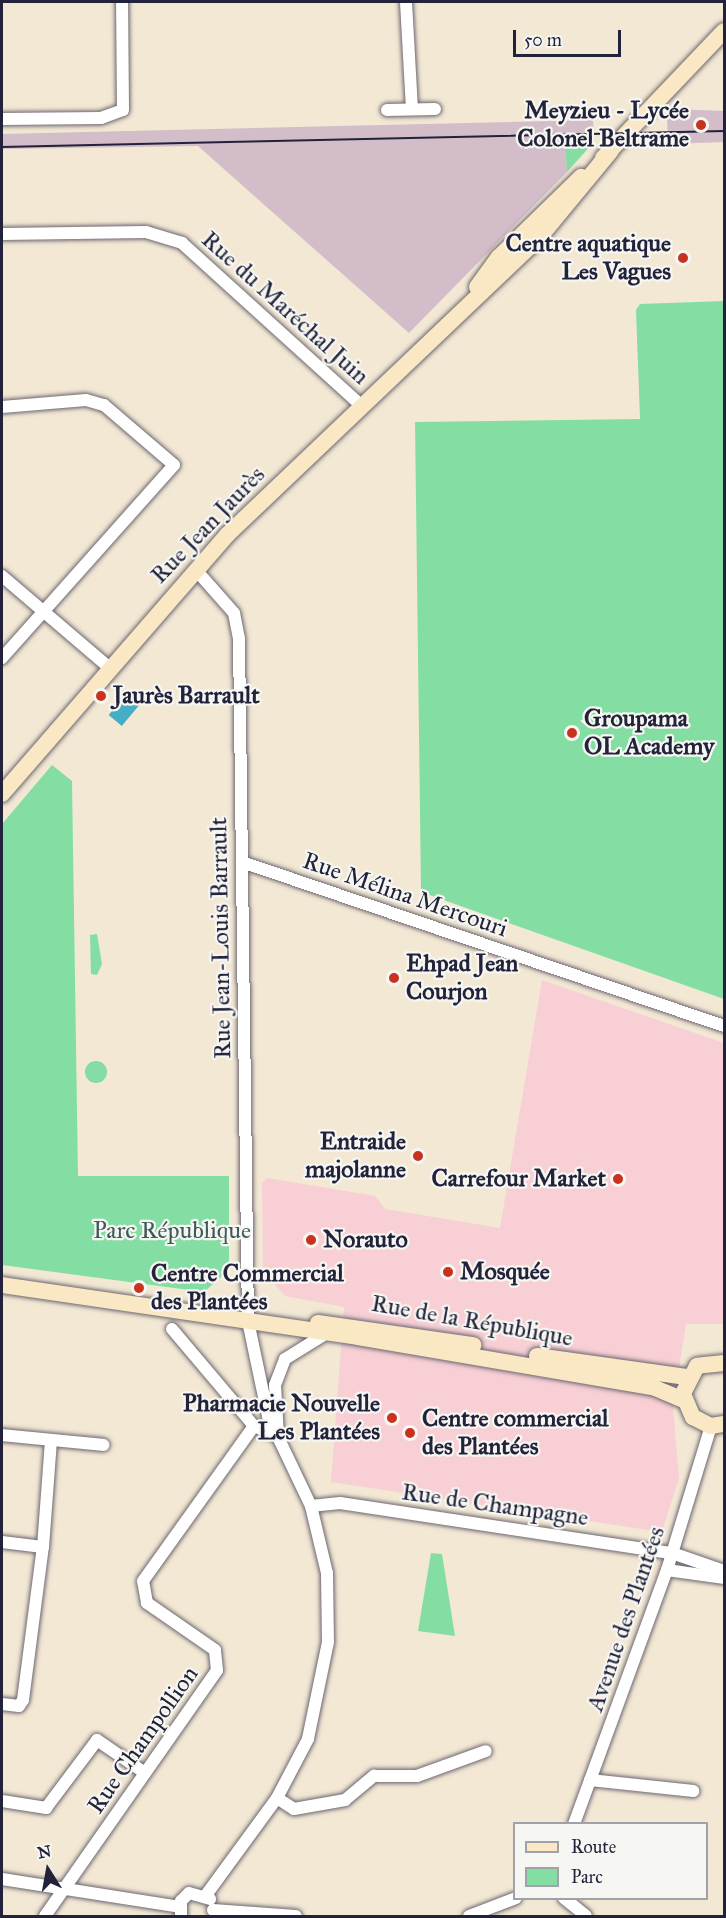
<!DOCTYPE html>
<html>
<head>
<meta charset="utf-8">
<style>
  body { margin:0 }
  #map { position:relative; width:726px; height:1918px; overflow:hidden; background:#f3e8d4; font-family:"IM FELL Great Primer",serif }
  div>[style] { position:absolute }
  .built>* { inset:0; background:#f7cfd4 }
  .industrial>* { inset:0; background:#d2bdc8 }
  .green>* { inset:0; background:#84dea4 }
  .round { border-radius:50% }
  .water>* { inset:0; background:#45adc5; transform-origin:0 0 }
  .roads { filter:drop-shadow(0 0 2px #6b6771) drop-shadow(0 0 2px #6b6771) }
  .street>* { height:12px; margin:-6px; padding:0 6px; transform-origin:6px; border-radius:6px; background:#fff }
  .secondary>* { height:16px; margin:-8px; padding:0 8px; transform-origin:8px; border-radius:8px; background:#fae7c3 }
  .tram>* { height:1.5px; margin:-0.75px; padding:0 0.75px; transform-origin:0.75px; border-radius:0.75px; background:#22223b }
  .dots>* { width:16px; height:16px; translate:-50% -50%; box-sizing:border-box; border:3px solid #f6f6f2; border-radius:50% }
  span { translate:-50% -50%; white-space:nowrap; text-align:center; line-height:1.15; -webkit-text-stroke:4.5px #f6f6f2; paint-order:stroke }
  .poi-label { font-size:24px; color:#22223b; font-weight:700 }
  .right { translate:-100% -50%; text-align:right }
  .left { translate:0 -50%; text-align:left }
  .street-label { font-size:24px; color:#22223b }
  .park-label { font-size:24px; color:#3f5a5a }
  .frame { position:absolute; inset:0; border:3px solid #22223b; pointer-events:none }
  .legend { position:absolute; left:513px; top:1822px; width:195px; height:78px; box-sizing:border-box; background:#f6f6f2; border:2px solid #a1a1a9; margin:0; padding:8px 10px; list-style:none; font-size:18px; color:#22223b }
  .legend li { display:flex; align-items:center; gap:12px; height:30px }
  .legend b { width:30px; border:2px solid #a1a1a9 }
  .north { position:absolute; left:18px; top:1840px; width:60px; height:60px; -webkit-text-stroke:4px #f6f6f2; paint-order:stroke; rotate:349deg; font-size:16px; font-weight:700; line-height:24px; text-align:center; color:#22223b }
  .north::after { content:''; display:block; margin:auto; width:21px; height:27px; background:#22223b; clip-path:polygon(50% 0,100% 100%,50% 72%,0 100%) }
  .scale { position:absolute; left:513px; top:30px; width:108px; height:27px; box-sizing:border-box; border:3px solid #22223b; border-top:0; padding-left:8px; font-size:18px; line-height:21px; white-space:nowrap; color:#22223b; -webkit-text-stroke:4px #f6f6f2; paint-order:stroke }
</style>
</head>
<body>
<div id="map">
  <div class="built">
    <i style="clip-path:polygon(542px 980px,724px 1043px,724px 1324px,686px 1324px,673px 1407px,679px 1478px,662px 1532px,331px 1482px,344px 1307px,285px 1296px,263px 1271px,262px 1183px,267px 1178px,375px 1196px,385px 1209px,500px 1228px)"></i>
  </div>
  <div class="industrial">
    <i style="clip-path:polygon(674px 109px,724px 111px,724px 142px,668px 144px,667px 116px)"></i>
    <i style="clip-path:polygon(593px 120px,594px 140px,566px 139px,567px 172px,409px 333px,198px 146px,2px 149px,2px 134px)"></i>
  </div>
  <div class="green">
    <i style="clip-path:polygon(565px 139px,594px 142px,567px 172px,565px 141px)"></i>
    <i style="clip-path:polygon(724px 301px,724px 999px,421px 892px,415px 422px,640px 419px,636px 310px,640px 304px)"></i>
    <i style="clip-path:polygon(52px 765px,72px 781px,78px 1176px,229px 1176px,229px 1270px,204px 1292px,2px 1265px,2px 824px)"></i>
    <i style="clip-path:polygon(97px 934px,102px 964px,97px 975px,91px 974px,90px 935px)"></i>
    <i class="round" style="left:85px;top:1061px;width:22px;height:22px"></i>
    <i style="clip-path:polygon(431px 1553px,442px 1554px,455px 1636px,418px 1631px)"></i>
  </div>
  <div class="water">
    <i style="left:128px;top:692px;width:17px;height:30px;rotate:40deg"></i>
  </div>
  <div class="roads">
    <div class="street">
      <i style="left:406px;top:2px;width:107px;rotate:86.8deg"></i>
      <i style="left:387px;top:110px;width:48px;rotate:-1.2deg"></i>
      <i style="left:2px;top:119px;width:99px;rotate:-0.6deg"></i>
      <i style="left:101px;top:118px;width:23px;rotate:-20deg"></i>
      <i style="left:123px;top:110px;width:108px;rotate:-90.5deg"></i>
      <i style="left:2px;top:234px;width:144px;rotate:-0.8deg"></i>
      <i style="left:146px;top:232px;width:38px;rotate:17deg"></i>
      <i style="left:182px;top:243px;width:243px;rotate:42.2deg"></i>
      <i style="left:2px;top:407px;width:84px;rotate:-4.8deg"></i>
      <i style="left:86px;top:400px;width:19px;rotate:16deg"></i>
      <i style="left:104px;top:405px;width:92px;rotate:40.6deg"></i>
      <i style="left:174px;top:465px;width:259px;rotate:131.7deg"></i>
      <i style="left:196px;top:570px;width:57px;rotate:48.5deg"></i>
      <i style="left:234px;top:613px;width:25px;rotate:79deg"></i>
      <i style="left:239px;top:638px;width:683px;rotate:89.25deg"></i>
      <i style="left:248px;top:1321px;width:97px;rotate:78.1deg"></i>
      <i style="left:268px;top:1416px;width:100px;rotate:64.5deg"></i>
      <i style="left:311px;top:1506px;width:69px;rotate:76.6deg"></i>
      <i style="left:327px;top:1573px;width:69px;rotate:89.2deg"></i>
      <i style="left:328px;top:1642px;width:99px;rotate:101.7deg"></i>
      <i style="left:308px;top:1739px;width:67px;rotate:117.7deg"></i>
      <i style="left:277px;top:1798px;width:120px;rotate:126.2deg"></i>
      <i style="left:2px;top:576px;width:143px;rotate:40.5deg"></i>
      <i style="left:242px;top:862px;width:509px;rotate:18.79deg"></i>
      <i style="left:172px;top:1329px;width:127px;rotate:49.8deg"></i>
      <i style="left:254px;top:1426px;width:26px;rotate:23deg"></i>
      <i style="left:278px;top:1436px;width:51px;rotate:-93.4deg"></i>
      <i style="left:275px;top:1385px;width:28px;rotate:-69deg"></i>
      <i style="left:285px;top:1359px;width:49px;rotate:-31.8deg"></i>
      <i style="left:2px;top:1435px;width:102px;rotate:5.6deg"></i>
      <i style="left:311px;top:1506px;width:29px;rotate:-6deg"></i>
      <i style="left:340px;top:1503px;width:336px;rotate:8.6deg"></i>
      <i style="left:672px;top:1553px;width:55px;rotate:19.1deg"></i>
      <i style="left:2px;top:1542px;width:41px;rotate:7deg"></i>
      <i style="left:43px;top:1547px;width:107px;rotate:-85.7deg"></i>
      <i style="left:667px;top:1570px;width:58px;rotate:8deg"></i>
      <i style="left:2px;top:1704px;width:17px;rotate:7deg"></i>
      <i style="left:19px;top:1706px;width:7px;rotate:-56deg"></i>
      <i style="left:23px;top:1700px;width:154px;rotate:-82.6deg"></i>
      <i style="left:590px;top:1780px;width:104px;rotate:6.1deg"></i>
      <i style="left:277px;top:1798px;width:20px;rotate:33deg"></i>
      <i style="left:294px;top:1809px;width:52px;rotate:-10deg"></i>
      <i style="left:345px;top:1800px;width:38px;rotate:-40deg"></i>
      <i style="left:374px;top:1776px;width:43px"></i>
      <i style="left:417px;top:1776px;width:73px;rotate:-19.9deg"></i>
      <i style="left:2px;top:1801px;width:45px;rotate:9deg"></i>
      <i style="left:46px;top:1808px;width:85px;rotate:-53.1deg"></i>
      <i style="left:97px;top:1740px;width:58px;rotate:34.5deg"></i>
      <i style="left:574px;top:1824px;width:270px;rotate:-69.9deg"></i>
      <i style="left:667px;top:1570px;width:151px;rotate:-73deg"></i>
      <i style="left:2px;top:1879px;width:180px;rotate:8.9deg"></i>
      <i style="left:564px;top:1898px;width:28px;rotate:39deg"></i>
      <i style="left:213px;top:1910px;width:83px;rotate:4.1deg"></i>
      <i style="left:45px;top:1916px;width:300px;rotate:-55deg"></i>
      <i style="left:217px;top:1670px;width:20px;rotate:-96deg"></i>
      <i style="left:215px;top:1650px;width:83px;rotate:-145.3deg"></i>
      <i style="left:147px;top:1603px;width:22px;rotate:-100deg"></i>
      <i style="left:143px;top:1581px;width:191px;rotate:-54.4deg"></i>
      <i style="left:181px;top:1916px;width:15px;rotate:-90deg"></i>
      <i style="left:181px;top:1901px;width:11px;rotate:-45deg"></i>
      <i style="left:189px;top:1893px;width:22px;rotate:16deg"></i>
      <i style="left:469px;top:1916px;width:50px;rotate:-21deg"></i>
    </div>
    <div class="secondary">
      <i style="left:603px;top:158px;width:175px;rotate:-46.4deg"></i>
      <i style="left:477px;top:287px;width:37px;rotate:-54deg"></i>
      <i style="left:499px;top:257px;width:115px;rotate:-44.3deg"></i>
      <i style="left:2px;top:794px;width:343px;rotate:-49deg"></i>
      <i style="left:227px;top:535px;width:431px;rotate:-43.6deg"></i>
      <i style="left:539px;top:238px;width:112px;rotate:-50.5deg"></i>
      <i style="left:2px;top:1285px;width:360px;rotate:8.3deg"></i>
      <i style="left:358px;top:1337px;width:301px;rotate:9.7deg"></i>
      <i style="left:655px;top:1388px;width:30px;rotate:23deg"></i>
      <i style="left:318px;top:1323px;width:157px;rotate:8.1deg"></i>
      <i style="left:537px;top:1356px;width:151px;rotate:8deg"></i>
      <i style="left:724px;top:1363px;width:27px;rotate:174deg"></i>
      <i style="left:697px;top:1366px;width:31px;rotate:117deg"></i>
      <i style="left:683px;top:1394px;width:25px;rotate:67deg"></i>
      <i style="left:693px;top:1417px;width:20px;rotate:27deg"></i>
      <i style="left:711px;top:1426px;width:13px;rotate:-9deg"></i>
    </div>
  </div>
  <div class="tram">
    <i style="left:2px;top:147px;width:722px;rotate:-1.27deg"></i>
  </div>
  <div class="dots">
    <i style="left:701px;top:125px;background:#c8321e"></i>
    <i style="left:683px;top:258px;background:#c8321e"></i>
    <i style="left:101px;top:696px;background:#c8321e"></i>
    <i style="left:572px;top:733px;background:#c8321e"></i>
    <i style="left:394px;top:978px;background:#c8321e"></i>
    <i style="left:418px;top:1156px;background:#c8321e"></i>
    <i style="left:618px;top:1179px;background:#c8321e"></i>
    <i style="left:311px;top:1240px;background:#c8321e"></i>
    <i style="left:448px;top:1272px;background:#c8321e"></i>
    <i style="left:139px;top:1288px;background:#c8321e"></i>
    <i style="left:392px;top:1418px;background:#c8321e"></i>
    <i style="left:410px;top:1433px;background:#c8321e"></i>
  </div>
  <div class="poi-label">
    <span class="right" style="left:689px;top:125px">Meyzieu - Lycée<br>Colonel Beltrame</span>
    <span class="right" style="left:671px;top:258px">Centre aquatique<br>Les Vagues</span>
    <span class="left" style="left:113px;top:696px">Jaurès Barrault</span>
    <span class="left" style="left:584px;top:733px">Groupama<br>OL Academy</span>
    <span class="left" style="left:406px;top:978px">Ehpad Jean<br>Courjon</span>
    <span class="right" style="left:406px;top:1156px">Entraide<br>majolanne</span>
    <span class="right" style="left:606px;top:1179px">Carrefour Market</span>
    <span class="left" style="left:323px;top:1240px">Norauto</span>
    <span class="left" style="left:460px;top:1272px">Mosquée</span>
    <span class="left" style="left:151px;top:1288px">Centre Commercial<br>des Plantées</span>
    <span class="right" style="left:380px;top:1418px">Pharmacie Nouvelle<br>Les Plantées</span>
    <span class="left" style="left:422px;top:1433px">Centre commercial<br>des Plantées</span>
  </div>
  <div class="street-label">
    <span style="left:285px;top:308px;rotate:42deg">Rue du Maréchal Juin</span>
    <span style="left:208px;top:525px;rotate:-46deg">Rue Jean Jaurès</span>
    <span style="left:405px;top:895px;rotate:19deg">Rue Mélina Mercouri</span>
    <span style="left:221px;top:938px;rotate:-91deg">Rue Jean-Louis Barrault</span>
    <span style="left:472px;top:1321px;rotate:10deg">Rue de la République</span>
    <span style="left:495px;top:1505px;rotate:8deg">Rue de Champagne</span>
    <span style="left:626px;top:1619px;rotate:-71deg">Avenue des Plantées</span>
    <span style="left:143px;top:1740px;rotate:-55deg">Rue Champollion</span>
  </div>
  <div class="park-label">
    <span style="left:172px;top:1231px">Parc République</span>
  </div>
  <div class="frame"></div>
  <ul class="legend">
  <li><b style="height:8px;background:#fae7c3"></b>Route</li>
  <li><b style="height:16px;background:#84dea4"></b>Parc</li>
  </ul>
  <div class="north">N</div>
  <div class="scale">50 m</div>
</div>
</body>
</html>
